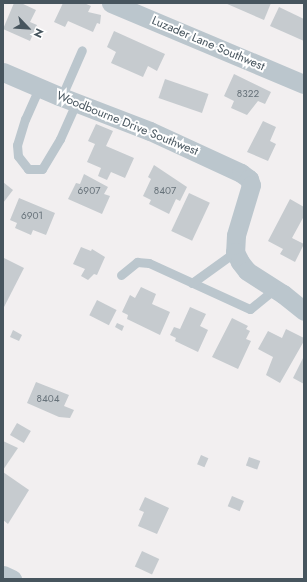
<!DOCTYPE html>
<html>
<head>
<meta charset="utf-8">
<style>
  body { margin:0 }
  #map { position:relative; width:307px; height:582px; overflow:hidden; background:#f2eff0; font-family:Jost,sans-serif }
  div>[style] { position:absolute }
  .building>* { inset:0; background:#c6cbcf; transform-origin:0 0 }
  .lane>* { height:9px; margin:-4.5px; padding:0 4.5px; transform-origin:4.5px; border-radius:4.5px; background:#bbc6cd }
  .street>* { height:19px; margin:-9.5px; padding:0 9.5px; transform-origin:9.5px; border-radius:9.5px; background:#bbc6cd }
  span { translate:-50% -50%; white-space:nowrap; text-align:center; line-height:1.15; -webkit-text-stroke:4px #fff; paint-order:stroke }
  .number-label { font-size:10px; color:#67727a }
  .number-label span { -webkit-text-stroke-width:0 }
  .street-label { font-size:12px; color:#47555e }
  .frame { position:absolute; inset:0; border:4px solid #47555e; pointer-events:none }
  .north { position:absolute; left:8px; top:8px; width:40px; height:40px; -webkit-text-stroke:3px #fff; paint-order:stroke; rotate:115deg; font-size:11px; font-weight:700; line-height:16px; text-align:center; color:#47555e }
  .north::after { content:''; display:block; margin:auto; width:14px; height:18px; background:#47555e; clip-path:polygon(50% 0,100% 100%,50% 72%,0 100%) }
</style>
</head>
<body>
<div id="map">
  <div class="building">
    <i style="clip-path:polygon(14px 3px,21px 3px,36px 10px,30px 22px,37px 25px,30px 41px,3px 29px)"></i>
    <i style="clip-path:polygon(63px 3px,84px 3px,91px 6px,88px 12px,101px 15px,100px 24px,97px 23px,93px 32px,68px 21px,65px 27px,54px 22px)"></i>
    <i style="clip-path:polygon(225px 3px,271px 3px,264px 20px)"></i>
    <i style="clip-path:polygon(279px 7px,304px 19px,304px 41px,270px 26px)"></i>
    <i style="clip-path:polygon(114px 31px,165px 54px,157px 71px,148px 66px,143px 77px,111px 63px,116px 52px,107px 47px)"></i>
    <i style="clip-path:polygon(234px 74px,271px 92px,265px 104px,258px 101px,247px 115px,231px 108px,234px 101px,224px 96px)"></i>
    <i style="left:165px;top:79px;width:46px;height:20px;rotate:19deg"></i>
    <i style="clip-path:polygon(263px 121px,276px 127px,270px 141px,276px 144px,268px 161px,247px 152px)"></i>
    <i style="clip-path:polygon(96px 124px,113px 131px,106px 146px,134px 158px,125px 178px,111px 172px,107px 180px,98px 176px,101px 168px,87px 162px,95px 144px,88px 141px)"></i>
    <i style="clip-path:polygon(154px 165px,187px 187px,180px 201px,176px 199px,169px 214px,149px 204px,151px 200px,143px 196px,151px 179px,148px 177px)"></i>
    <i style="clip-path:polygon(84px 174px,108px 187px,104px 194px,110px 196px,102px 214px,68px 199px,76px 183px,80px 184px)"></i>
    <i style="clip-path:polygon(3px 182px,13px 190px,3px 203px)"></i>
    <i style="left:189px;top:193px;width:23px;height:42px;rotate:25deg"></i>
    <i style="clip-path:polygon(19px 198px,55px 213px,46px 235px,33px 230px,31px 235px,15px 228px,17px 223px,10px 220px)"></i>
    <i style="clip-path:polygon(290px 199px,304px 207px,304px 216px,292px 238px,304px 244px,295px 262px,280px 254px,283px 249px,268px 241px)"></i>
    <i style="clip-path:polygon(81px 247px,91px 251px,92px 249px,105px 257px,97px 275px,94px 274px,88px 280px,81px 276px,85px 269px,73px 264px)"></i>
    <i style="clip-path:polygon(4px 258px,24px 268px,3px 309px,3px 259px)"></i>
    <i style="clip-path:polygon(141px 287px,156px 294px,152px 304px,170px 312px,160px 335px,127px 319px,128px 315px,122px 312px,130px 295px,135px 298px)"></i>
    <i style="left:97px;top:300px;width:22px;height:17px;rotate:27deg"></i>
    <i style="clip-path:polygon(190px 307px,206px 314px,200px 326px,208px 330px,198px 352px,175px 341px,176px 338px,170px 335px,174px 327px,180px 329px)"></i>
    <i style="clip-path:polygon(232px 318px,248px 326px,246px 329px,250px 331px,246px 339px,251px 341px,238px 369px,212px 357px)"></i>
    <i style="clip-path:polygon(117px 323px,124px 326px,122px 331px,115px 327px)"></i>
    <i style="clip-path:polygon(286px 329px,304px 338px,304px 341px,280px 383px,266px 375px,273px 357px,258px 349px,268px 331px,282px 338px)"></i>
    <i style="clip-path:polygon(13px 330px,22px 335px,19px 341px,10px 337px)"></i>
    <i style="clip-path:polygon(304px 356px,304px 384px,293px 378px)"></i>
    <i style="clip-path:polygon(36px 382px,69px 395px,64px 406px,74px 410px,70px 418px,59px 417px,27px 403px)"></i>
    <i style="left:17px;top:423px;width:16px;height:14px;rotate:30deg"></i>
    <i style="clip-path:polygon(3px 441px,18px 448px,3px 470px)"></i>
    <i style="left:201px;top:455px;width:8px;height:10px;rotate:23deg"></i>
    <i style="left:249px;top:457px;width:12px;height:9px;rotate:20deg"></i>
    <i style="clip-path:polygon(3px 472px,29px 490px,8px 524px,3px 520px)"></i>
    <i style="left:232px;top:496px;width:13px;height:11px;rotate:23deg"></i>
    <i style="clip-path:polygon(145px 497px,169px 508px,157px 534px,138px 526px,144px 512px,139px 510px)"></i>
    <i style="left:142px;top:551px;width:19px;height:17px;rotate:25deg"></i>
  </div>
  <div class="lane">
    <i style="left:39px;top:88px;width:34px;rotate:114deg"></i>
    <i style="left:25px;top:119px;width:27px;rotate:107deg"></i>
    <i style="left:17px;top:145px;width:11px;rotate:85deg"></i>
    <i style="left:18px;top:156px;width:16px;rotate:52deg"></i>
    <i style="left:28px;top:169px;width:14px"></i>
    <i style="left:42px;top:169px;width:35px;rotate:-59deg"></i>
    <i style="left:60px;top:139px;width:39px;rotate:-66deg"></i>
    <i style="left:61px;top:98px;width:52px;rotate:-66.4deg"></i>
    <i style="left:121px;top:275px;width:21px;rotate:-39deg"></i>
    <i style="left:137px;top:262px;width:12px;rotate:5deg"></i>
    <i style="left:149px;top:263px;width:111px;rotate:24.5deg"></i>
    <i style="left:250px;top:309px;width:32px;rotate:-39deg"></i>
    <i style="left:192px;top:283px;width:53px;rotate:-35.8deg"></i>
  </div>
  <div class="street">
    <i style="left:111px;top:3px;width:209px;rotate:22.8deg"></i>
    <i style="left:3px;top:72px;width:61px;rotate:23.2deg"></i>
    <i style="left:59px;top:96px;width:97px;rotate:21deg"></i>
    <i style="left:150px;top:131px;width:100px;rotate:24.8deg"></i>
    <i style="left:241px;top:173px;width:10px;rotate:37deg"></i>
    <i style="left:249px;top:179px;width:6px;rotate:72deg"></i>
    <i style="left:251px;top:185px;width:52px;rotate:106.7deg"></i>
    <i style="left:236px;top:235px;width:17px;rotate:93deg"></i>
    <i style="left:235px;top:252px;width:11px;rotate:63deg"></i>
    <i style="left:240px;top:262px;width:11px;rotate:52deg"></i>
    <i style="left:247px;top:271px;width:43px;rotate:32.6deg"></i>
    <i style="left:283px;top:294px;width:27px;rotate:39deg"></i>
    <i style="left:3px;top:575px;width:10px;rotate:24deg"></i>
  </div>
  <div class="number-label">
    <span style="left:248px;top:94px">8322</span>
    <span style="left:89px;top:191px">6907</span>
    <span style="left:165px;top:191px">8407</span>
    <span style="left:32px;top:216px">6901</span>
    <span style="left:48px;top:399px">8404</span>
  </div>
  <div class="street-label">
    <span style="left:208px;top:44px;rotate:23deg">Luzader Lane Southwest</span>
    <span style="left:127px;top:124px;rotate:22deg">Woodbourne Drive Southwest</span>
  </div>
  <div class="frame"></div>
  <div class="north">N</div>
</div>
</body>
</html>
